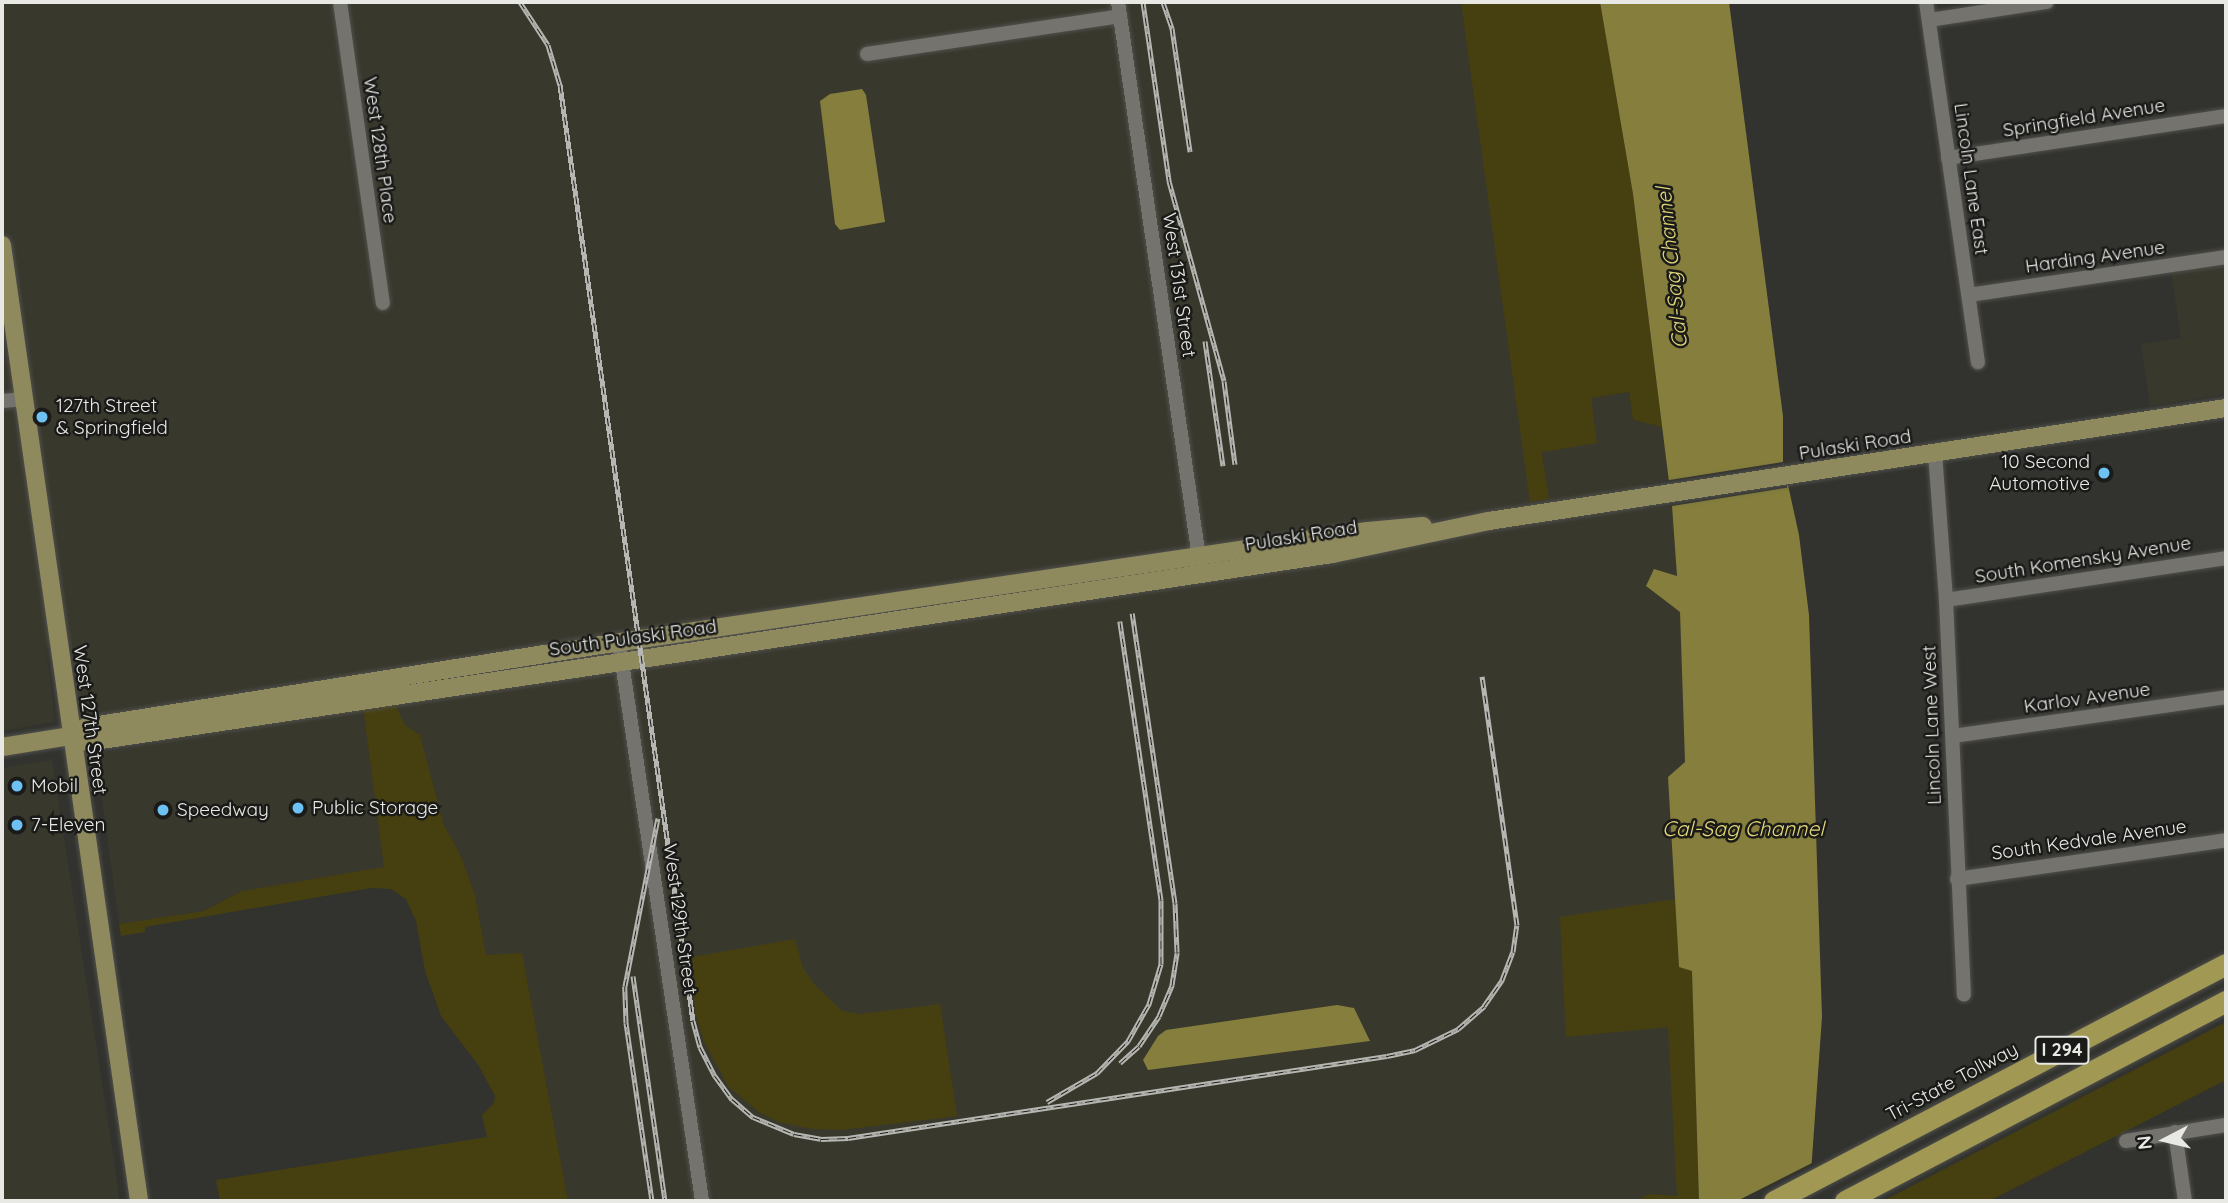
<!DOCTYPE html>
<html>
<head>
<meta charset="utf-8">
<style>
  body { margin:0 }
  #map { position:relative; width:2228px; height:1203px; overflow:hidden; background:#32322e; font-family:Quicksand,sans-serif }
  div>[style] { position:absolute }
  .built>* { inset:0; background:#39382d }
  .green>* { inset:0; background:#464010 }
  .water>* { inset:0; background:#857e3d }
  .pier>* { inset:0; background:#32322e; transform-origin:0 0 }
  .roads { filter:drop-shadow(0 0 2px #50504c) drop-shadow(0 0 2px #50504c) }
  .minor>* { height:14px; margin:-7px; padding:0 7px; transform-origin:7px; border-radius:7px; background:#74736e }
  .major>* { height:18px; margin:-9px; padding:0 9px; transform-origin:9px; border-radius:9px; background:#8f8a5e }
  .highway>* { height:21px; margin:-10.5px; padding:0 10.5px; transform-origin:10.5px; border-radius:10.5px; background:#a19953 }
  .rail>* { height:5px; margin-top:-2.5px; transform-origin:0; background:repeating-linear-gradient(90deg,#1a1a18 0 8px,#b6b6b2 0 16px); box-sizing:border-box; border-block:2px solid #b6b6b2 }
  .dots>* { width:19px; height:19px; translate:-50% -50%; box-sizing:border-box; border:4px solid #1a1a18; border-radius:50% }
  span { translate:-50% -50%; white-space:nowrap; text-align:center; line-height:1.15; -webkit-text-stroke:5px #1a1a18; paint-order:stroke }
  .shield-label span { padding:2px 5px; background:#1a1a18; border:2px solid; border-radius:5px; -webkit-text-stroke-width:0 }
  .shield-label { font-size:18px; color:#e8e8e5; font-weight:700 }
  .street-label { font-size:19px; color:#e8e8e5 }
  .poi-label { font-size:19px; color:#e8e8e5 }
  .left { translate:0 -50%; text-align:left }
  .right { translate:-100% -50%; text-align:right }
  .water-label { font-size:21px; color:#e2d779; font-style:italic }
  .frame { position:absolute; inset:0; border:4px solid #e8e8e5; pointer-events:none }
  .north { position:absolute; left:2130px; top:1105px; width:70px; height:70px; -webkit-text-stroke:5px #1a1a18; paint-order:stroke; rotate:263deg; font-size:19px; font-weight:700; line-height:28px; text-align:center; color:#e8e8e5 }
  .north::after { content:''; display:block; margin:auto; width:24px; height:32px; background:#e8e8e5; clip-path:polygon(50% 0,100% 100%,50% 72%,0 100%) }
</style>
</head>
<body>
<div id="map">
  <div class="built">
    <i style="clip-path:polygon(2px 2px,1461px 2px,1477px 107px,1549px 498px,1542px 452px,1591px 398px,1629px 392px,1633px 420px,1662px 427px,1669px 480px,1643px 484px,1646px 509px,1672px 506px,1677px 576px,1646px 586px,1680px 612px,1685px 762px,1679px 966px,1692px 970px,1699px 1198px,1649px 1194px,1635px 1201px,568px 1201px,522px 954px,486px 956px,475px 895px,460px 854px,444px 825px,420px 735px,405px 725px,394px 703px,363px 707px,385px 867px,242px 891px,204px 911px,119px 924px,96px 754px,334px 712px,90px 715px,79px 702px,70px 644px,46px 648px,55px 722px,2px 731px)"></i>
    <i style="clip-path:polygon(2226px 250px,2226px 394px,2150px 406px,2141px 344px,2181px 338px,2169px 259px)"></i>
    <i style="clip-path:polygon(52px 760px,116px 1173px,119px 1201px,2px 1201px,2px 768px)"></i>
  </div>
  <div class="green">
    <i style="clip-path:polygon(1461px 2px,1600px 2px,1633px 194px,1662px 427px,1633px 420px,1629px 392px,1591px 398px,1597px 443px,1542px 452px,1549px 499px,1530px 502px)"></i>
    <i style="clip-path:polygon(394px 702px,405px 725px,420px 735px,444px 825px,460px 854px,475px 895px,486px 955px,522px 953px,568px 1201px,220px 1201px,216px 1180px,487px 1137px,482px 1115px,494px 1103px,495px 1096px,479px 1066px,441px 1016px,425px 971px,416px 921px,406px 899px,391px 889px,371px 888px,145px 927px,145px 932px,121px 936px,119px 924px,204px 911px,242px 891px,384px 867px,363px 707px)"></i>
    <i style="clip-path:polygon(1675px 899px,1679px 966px,1692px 970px,1699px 1201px,1635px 1201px,1649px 1194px,1677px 1196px,1668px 1027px,1566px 1037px,1560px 917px)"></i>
    <i style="clip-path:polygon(795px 939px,803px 968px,814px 984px,842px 1011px,861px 1014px,940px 1004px,957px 1116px,841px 1130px,812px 1129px,778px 1122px,759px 1112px,728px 1086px,704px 1041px,695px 1012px,692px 957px)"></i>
    <i style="clip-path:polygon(2226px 1022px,2226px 1080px,1989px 1201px,1883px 1201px)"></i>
  </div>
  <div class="water">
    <i style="clip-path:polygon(1600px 2px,1729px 2px,1783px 416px,1783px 462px,1799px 535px,1809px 615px,1822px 1017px,1809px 1201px,1699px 1201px,1692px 971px,1679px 967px,1668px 777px,1685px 762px,1680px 612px,1646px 586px,1654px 569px,1677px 576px,1672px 506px,1633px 194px)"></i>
    <i style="clip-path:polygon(862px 89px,866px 95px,885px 222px,840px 230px,835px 224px,820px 101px,830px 94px)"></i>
    <i style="clip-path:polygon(1337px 1005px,1354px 1008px,1370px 1041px,1148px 1070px,1143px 1060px,1158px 1036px,1166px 1030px)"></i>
  </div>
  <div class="pier">
    <i style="left:1783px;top:462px;width:26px;height:118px;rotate:81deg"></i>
    <i style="clip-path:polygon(1814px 1162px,1813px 1201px,1737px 1201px)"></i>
  </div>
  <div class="roads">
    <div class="minor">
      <i style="left:340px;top:2px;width:304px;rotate:81.9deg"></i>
      <i style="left:1118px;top:2px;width:569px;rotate:81.71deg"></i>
      <i style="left:1926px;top:2px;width:364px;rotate:81.8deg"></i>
      <i style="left:1929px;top:20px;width:119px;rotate:-8.7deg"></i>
      <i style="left:867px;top:54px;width:256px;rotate:-8.5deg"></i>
      <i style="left:1948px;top:158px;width:281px;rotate:-8.6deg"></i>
      <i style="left:1969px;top:295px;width:260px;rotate:-8.4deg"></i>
      <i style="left:2px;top:401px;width:21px;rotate:-5deg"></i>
      <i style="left:1935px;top:453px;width:147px;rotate:85.7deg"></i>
      <i style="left:1946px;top:600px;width:395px;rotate:87.4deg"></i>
      <i style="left:1946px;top:600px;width:283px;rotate:-8.5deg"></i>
      <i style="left:619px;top:642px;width:565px;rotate:81.55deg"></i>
      <i style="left:1953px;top:736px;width:276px;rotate:-8.1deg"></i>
      <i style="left:1957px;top:879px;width:272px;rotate:-8.2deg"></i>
      <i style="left:2175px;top:1132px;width:70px;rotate:81.8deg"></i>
      <i style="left:2126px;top:1141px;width:101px;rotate:-9.1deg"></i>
    </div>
    <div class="major">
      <i style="left:2px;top:245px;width:966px;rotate:81.84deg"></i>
      <i style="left:71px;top:736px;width:18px;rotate:19deg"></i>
      <i style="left:88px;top:742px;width:607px;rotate:-8.53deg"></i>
      <i style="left:688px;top:652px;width:651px;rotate:-8.65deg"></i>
      <i style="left:1332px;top:554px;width:160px;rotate:-11.9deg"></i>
      <i style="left:1489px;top:521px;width:746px;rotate:-8.72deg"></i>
      <i style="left:2px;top:747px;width:70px;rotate:-9.1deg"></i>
      <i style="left:71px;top:736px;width:17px;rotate:-31deg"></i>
      <i style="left:86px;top:727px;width:528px;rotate:-9.05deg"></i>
      <i style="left:607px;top:644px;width:769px;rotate:-8.45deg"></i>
      <i style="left:1368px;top:531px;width:55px;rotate:-5.2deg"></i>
    </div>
    <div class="highway">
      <i style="left:1774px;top:1201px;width:510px;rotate:-27.67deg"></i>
      <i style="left:1845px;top:1201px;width:430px;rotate:-27.7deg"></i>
    </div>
  </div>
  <div class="rail">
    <i style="left:520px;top:2px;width:51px;rotate:56.9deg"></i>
    <i style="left:548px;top:45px;width:42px;rotate:73.3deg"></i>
    <i style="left:560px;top:85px;width:945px;rotate:81.91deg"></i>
    <i style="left:693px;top:1021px;width:27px;rotate:75deg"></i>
    <i style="left:700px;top:1047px;width:33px;rotate:63deg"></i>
    <i style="left:715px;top:1076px;width:29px;rotate:54deg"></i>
    <i style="left:732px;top:1099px;width:28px;rotate:41deg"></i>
    <i style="left:753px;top:1117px;width:44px;rotate:22.5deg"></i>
    <i style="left:794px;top:1134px;width:27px;rotate:10deg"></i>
    <i style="left:821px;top:1139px;width:27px;rotate:-2deg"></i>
    <i style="left:848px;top:1138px;width:545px;rotate:-8.65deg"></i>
    <i style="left:1387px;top:1056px;width:29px;rotate:-12deg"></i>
    <i style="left:1415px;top:1050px;width:48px;rotate:-26deg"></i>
    <i style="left:1458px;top:1029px;width:35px;rotate:-41deg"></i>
    <i style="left:1484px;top:1006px;width:32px;rotate:-55deg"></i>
    <i style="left:1502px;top:980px;width:30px;rotate:-69deg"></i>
    <i style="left:1513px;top:952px;width:27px;rotate:-82deg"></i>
    <i style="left:1517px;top:925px;width:251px;rotate:-98deg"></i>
    <i style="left:1143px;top:2px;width:181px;rotate:81.7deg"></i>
    <i style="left:1169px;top:181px;width:207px;rotate:74.6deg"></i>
    <i style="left:1224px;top:381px;width:84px;rotate:82.5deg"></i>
    <i style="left:1163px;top:2px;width:28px;rotate:71deg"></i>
    <i style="left:1172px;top:28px;width:125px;rotate:81.7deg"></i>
    <i style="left:1205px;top:341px;width:126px;rotate:81.8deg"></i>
    <i style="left:633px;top:976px;width:227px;rotate:81.9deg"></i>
    <i style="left:1120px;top:1063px;width:25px;rotate:-42deg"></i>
    <i style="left:1139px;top:1046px;width:36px;rotate:-56deg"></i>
    <i style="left:1159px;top:1016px;width:34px;rotate:-67deg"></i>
    <i style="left:1172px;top:985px;width:33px;rotate:-81deg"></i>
    <i style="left:1177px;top:952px;width:49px;rotate:-92.3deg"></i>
    <i style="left:1175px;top:903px;width:293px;rotate:-98.4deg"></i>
    <i style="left:1047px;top:1102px;width:58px;rotate:-30.1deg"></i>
    <i style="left:1097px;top:1073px;width:45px;rotate:-45.9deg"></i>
    <i style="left:1128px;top:1041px;width:43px;rotate:-60.4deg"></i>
    <i style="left:1149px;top:1004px;width:42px;rotate:-73.3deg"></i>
    <i style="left:1161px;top:964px;width:64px;rotate:-90deg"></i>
    <i style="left:1161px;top:900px;width:282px;rotate:-98.4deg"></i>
    <i style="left:652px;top:1201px;width:180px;rotate:-98.3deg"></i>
    <i style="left:626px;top:1023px;width:37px;rotate:-92deg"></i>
    <i style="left:625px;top:986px;width:171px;rotate:-78.9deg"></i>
  </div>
  <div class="dots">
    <i style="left:42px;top:417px;background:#6ec2f3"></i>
    <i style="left:2104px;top:473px;background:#6ec2f3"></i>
    <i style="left:17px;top:786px;background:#6ec2f3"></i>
    <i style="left:298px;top:808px;background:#6ec2f3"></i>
    <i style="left:163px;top:810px;background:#6ec2f3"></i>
    <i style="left:17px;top:825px;background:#6ec2f3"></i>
  </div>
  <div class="shield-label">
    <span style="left:2062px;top:1050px">I 294</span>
  </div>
  <div class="street-label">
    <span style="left:2084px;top:118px;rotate:-9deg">Springfield Avenue</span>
    <span style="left:380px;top:150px;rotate:82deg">West 128th Place</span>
    <span style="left:1971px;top:179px;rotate:82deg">Lincoln Lane East</span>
    <span style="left:2095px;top:257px;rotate:-8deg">Harding Avenue</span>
    <span style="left:1179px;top:285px;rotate:82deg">West 131st Street</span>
    <span style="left:1855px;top:445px;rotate:-9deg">Pulaski Road</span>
    <span style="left:1301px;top:536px;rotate:-9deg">Pulaski Road</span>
    <span style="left:2083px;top:560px;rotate:-9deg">South Komensky Avenue</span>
    <span style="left:633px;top:638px;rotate:-8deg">South Pulaski Road</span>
    <span style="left:2087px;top:698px;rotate:-8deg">Karlov Avenue</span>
    <span style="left:90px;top:720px;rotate:82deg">West 127th Street</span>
    <span style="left:1932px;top:725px;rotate:-92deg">Lincoln Lane West</span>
    <span style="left:2089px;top:840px;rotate:-8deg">South Kedvale Avenue</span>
    <span style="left:680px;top:919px;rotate:82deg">West 129th Street</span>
    <span style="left:1952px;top:1082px;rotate:-28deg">Tri-State Tollway</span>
  </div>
  <div class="poi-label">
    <span class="left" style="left:56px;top:417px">127th Street<br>&amp; Springfield</span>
    <span class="right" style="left:2090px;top:473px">10 Second<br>Automotive</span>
    <span class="left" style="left:31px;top:786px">Mobil</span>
    <span class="left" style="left:312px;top:808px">Public Storage</span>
    <span class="left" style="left:177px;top:810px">Speedway</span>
    <span class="left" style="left:31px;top:825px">7-Eleven</span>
  </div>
  <div class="water-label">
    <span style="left:1671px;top:268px;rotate:-96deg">Cal-Sag Channel</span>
    <span style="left:1743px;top:828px">Cal-Sag Channel</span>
  </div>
  <div class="frame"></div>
  <div class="north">N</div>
</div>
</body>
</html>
